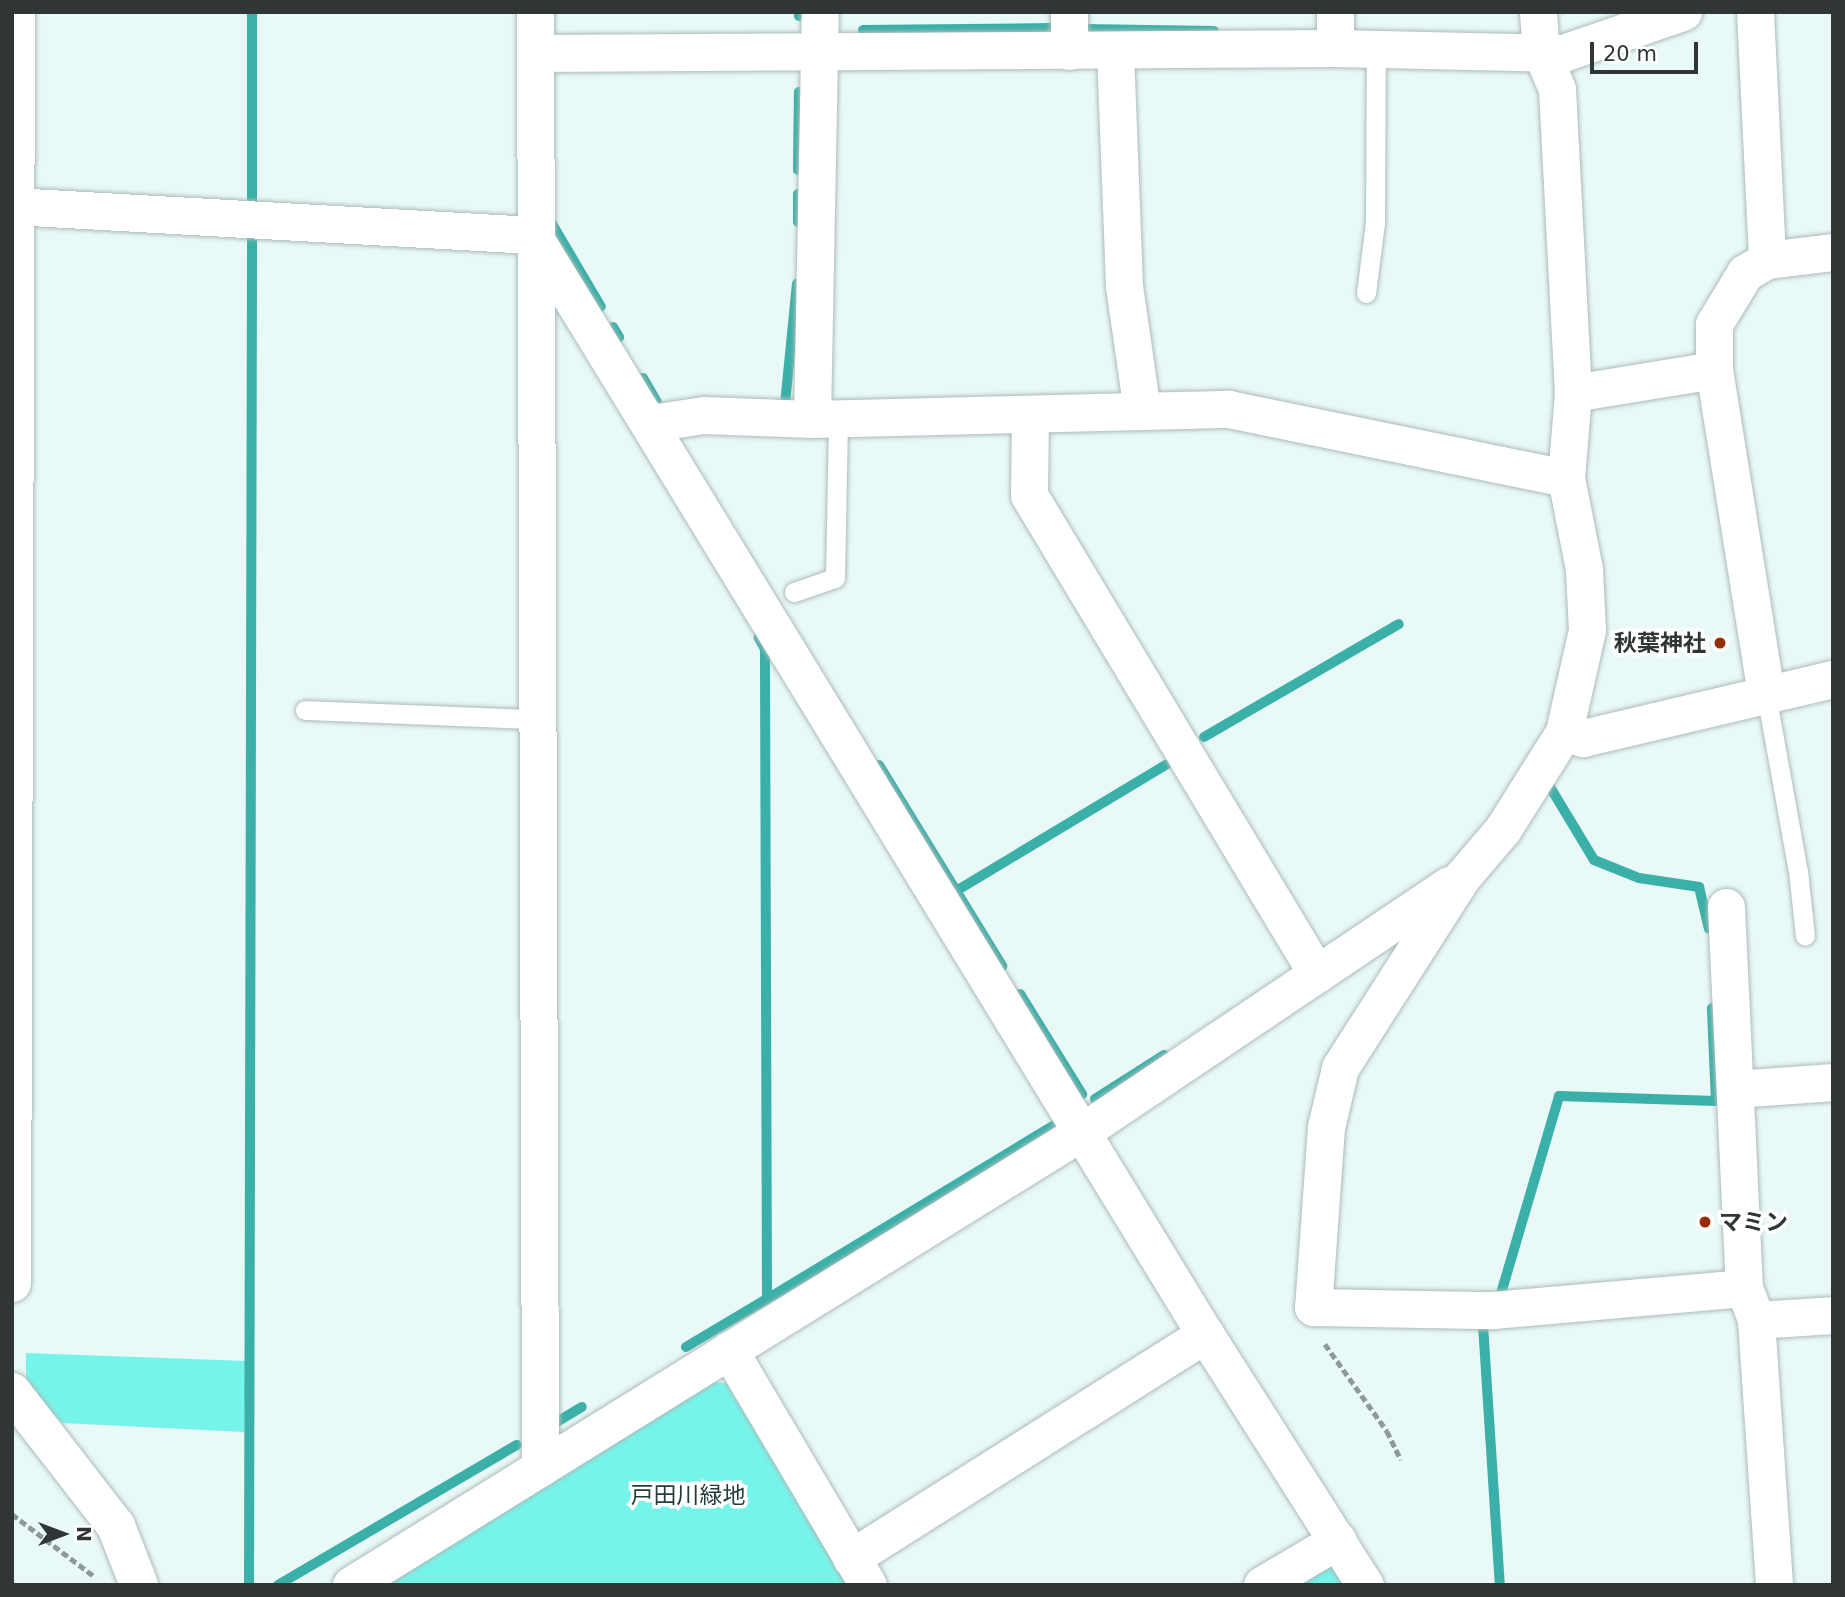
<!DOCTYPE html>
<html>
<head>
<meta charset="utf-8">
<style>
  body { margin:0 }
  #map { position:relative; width:1845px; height:1597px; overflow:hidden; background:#e9f9f8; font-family:"DejaVu Sans","Noto Sans JP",sans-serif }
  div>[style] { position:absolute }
  .green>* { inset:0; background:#77f4ea }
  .stream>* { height:10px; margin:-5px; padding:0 5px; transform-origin:5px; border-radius:5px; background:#3ab0a8 }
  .path>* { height:4.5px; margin-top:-2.25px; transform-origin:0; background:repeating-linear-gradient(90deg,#8e9998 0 7px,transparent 0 10.5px) }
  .roads { filter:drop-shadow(0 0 2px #acbbb9) drop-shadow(0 0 2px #acbbb9) }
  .lane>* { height:19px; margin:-9.5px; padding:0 9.5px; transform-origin:9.5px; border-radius:9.5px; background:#fff }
  .street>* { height:37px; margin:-18.5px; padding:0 18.5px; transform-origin:18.5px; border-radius:18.5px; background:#fff }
  .secondary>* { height:38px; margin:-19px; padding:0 19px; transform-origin:19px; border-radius:19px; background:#fff }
  .dots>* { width:19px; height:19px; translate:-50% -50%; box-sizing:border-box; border:4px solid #fff; border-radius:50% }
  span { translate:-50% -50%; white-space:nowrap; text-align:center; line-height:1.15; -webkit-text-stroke:7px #fff; paint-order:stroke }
  .poi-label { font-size:23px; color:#303636; font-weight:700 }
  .right { translate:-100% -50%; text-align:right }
  .left { translate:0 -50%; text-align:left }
  .park-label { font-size:23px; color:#243d3b }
  .frame { position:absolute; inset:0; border:14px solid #303636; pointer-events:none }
  .north { position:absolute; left:28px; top:1499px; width:70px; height:70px; -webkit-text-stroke:5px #fff; paint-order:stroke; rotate:90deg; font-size:19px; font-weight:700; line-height:28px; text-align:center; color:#303636 }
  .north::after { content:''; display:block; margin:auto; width:24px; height:32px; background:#303636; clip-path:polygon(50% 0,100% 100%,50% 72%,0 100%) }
  .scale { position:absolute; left:1590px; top:42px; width:108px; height:32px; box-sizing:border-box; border:4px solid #303636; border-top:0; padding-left:9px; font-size:21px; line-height:24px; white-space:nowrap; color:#303636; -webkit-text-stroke:5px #fff; paint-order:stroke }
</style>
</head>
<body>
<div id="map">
  <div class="green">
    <i style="clip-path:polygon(26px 1353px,246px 1361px,244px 1432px,62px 1423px,26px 1386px)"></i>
    <i style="clip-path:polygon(699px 1381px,726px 1383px,849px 1585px,373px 1585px)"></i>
    <i style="clip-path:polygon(1339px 1553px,1357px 1585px,1286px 1585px)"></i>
  </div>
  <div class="stream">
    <i style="left:252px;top:12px;width:190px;rotate:90deg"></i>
    <i style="left:799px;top:16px;width:4px;rotate:-90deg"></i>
    <i style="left:1082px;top:29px;width:132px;rotate:0.9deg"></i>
    <i style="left:863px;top:30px;width:189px;rotate:-0.6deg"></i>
    <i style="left:798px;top:170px;width:78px;rotate:-89.3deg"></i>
    <i style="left:548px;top:217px;width:104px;rotate:59.5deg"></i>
    <i style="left:798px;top:222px;width:28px;rotate:-90deg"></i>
    <i style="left:613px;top:327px;width:12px;rotate:59deg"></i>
    <i style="left:643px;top:378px;width:28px;rotate:60deg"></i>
    <i style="left:778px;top:404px;width:7px"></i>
    <i style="left:785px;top:404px;width:121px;rotate:-84.3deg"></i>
    <i style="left:1204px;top:737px;width:225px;rotate:-30.1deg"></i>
    <i style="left:879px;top:765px;width:236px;rotate:58.5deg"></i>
    <i style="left:1547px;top:782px;width:91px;rotate:58.9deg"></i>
    <i style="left:1594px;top:860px;width:48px;rotate:21.8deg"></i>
    <i style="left:1639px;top:878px;width:61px;rotate:8.5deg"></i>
    <i style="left:1699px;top:887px;width:43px;rotate:76.6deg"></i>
    <i style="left:956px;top:891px;width:245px;rotate:-31deg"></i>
    <i style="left:1020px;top:994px;width:118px;rotate:58.2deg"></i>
    <i style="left:1095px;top:1099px;width:82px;rotate:-32.5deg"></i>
    <i style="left:1502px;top:1290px;width:202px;rotate:-73.6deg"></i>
    <i style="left:1559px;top:1096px;width:157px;rotate:1.8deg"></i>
    <i style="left:1716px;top:1101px;width:93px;rotate:-92.5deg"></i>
    <i style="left:767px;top:1299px;width:336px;rotate:-31.2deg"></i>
    <i style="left:1483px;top:1325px;width:261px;rotate:86.3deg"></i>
    <i style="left:686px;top:1347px;width:94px;rotate:-30.7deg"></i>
    <i style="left:767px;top:1299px;width:650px;rotate:-90.18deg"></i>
    <i style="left:765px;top:649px;width:13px;rotate:-119deg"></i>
    <i style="left:550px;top:1426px;width:37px;rotate:-31deg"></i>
    <i style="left:249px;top:1585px;width:1351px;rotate:-89.87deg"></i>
    <i style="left:278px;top:1585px;width:277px;rotate:-30.4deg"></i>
  </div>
  <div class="path">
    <i style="left:1325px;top:1344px;width:107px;rotate:54.5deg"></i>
    <i style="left:1387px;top:1431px;width:32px;rotate:64deg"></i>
    <i style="left:12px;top:1514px;width:104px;rotate:37.2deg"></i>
  </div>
  <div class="roads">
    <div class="lane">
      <i style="left:1366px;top:293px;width:71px;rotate:-82.7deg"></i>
      <i style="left:1375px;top:223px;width:174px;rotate:-89.7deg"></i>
      <i style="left:794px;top:592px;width:43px;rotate:-18.9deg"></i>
      <i style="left:835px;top:578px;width:161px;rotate:-88.9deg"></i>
      <i style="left:1766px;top:694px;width:180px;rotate:79.8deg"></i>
      <i style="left:1798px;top:871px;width:65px;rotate:83.9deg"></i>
      <i style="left:305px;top:710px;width:229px;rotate:2.3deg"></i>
    </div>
    <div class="street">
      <i style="left:535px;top:12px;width:1456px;rotate:89.8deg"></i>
      <i style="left:1335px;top:12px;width:36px;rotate:90deg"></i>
      <i style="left:1538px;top:12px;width:39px;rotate:86deg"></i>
      <i style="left:1541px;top:51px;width:41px;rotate:67.2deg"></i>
      <i style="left:1557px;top:89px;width:304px;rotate:87deg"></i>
      <i style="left:1573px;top:393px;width:85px;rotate:94.7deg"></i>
      <i style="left:1566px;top:478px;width:93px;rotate:78.8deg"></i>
      <i style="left:1584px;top:569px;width:61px;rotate:87.2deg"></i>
      <i style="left:1587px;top:630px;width:105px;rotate:102.7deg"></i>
      <i style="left:1564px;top:732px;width:115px;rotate:122.2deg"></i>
      <i style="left:1503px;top:829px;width:63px;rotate:130.5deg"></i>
      <i style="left:1462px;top:877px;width:227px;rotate:122.6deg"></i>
      <i style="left:1340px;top:1068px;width:61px;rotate:103.3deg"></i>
      <i style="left:1326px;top:1127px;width:180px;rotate:94.1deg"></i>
      <i style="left:1313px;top:1307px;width:180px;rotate:1deg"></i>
      <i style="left:1493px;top:1310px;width:252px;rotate:-5deg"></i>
      <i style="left:1755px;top:12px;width:248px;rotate:87.2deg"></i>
      <i style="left:1069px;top:51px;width:39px;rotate:-90deg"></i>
      <i style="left:1115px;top:51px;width:235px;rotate:87.8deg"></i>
      <i style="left:1124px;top:286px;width:126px;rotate:81.8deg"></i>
      <i style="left:535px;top:53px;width:800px;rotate:-0.36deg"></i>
      <i style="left:1335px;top:48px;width:228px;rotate:1.3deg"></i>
      <i style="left:1563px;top:53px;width:127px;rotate:-18.9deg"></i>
      <i style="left:12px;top:206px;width:522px;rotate:3.19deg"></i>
      <i style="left:533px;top:235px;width:1288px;rotate:58.56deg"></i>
      <i style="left:1205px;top:1334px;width:298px;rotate:57.5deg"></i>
      <i style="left:1573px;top:393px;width:143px;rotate:-9.3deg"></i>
      <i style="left:1030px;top:414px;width:81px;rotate:90.7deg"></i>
      <i style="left:1029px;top:495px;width:559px;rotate:58.98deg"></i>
      <i style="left:812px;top:419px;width:407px;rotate:-88.9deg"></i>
      <i style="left:651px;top:423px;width:53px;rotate:-8.7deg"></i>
      <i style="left:703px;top:415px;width:109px;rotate:2.1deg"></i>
      <i style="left:812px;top:419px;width:417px;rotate:-1.4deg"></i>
      <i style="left:1229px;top:409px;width:344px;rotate:11.6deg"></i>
      <i style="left:1766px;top:694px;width:328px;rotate:-99.1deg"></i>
      <i style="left:1714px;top:370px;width:46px;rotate:-90deg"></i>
      <i style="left:1714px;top:324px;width:60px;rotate:-58.7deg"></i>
      <i style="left:1745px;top:273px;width:26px;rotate:-31deg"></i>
      <i style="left:1767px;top:260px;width:66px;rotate:-6.9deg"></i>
      <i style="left:1564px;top:732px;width:20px;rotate:18deg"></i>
      <i style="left:1583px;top:738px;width:257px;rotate:-13.3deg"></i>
      <i style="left:1726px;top:907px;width:381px;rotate:87.3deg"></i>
      <i style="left:1744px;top:1288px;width:34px;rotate:69deg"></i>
      <i style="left:1756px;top:1320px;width:266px;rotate:86.1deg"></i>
      <i style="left:1736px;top:1089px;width:97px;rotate:-4.1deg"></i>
      <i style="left:12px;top:1283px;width:1271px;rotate:-89.82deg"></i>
      <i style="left:1756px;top:1320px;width:77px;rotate:-3.7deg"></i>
      <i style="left:729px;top:1350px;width:273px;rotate:59.4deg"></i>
      <i style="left:851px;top:1558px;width:419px;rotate:-32.3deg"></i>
      <i style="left:351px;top:1585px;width:861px;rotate:-31.81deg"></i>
      <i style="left:1083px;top:1131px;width:441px;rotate:-33.9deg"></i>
      <i style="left:1262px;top:1585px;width:88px;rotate:-30.6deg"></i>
    </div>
    <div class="secondary">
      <i style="left:12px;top:1392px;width:170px;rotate:52.2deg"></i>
      <i style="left:116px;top:1526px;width:63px;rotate:68.7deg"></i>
    </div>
  </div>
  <div class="dots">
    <i style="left:1720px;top:643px;background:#942e04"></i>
    <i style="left:1705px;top:1222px;background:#942e04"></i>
  </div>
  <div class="poi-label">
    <span class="right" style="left:1706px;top:643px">秋葉神社</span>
    <span class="left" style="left:1719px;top:1222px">マミン</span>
  </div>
  <div class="park-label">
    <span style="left:688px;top:1495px">戸田川緑地</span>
  </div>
  <div class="frame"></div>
  <div class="north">N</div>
  <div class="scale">20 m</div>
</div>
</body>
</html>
